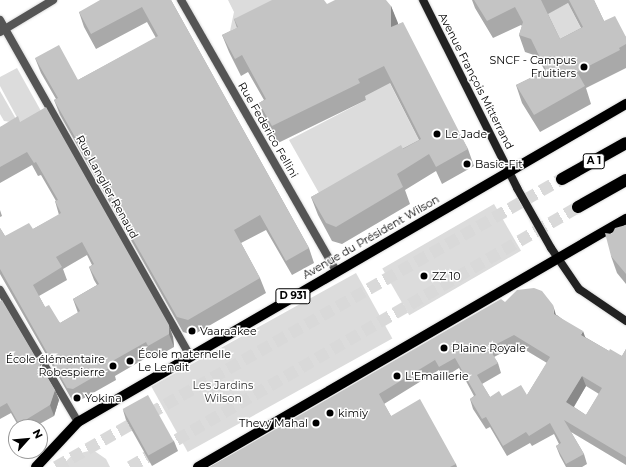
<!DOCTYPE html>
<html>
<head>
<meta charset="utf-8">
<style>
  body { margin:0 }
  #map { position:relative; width:626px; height:467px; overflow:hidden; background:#fff; font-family:Montserrat,sans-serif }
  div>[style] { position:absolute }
  .green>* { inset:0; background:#dcdcdc; transform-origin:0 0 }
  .highway-tunnel>* { height:12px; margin-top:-6px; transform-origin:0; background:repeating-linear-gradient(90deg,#d9d9d9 0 12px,transparent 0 18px) }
  .roads { filter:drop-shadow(0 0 1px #dbdbdb) drop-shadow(0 0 1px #dbdbdb) }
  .street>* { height:8px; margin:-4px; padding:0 4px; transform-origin:4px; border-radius:4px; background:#555 }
  .secondary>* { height:8px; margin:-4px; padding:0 4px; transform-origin:4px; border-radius:4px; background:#222 }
  .primary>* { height:10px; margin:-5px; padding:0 5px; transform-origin:5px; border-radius:5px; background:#000 }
  .highway>* { height:12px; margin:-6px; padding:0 6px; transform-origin:6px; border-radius:6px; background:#000 }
  .wall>* { inset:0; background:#a9a9a9 }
  .shaded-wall>* { inset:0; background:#898989 }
  .building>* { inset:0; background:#c4c4c4; transform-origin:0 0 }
  .dots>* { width:11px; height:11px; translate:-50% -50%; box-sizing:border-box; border:2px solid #fff; border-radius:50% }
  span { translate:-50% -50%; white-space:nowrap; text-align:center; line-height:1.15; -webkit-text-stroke:3px #fff; paint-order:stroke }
  .shield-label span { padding:1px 3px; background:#fff; border:1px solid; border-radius:3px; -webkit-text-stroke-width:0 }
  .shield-label { font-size:10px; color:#000; font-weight:700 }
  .poi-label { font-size:11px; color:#000 }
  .right { translate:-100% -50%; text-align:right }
  .left { translate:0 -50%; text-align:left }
  .street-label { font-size:11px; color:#000 }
  .park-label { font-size:11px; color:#333 }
  .north { position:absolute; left:8px; top:419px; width:40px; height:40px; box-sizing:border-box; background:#fff; border:1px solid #999; border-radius:50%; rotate:63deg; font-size:11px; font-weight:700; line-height:16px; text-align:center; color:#000 }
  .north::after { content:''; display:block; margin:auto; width:14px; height:18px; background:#000; clip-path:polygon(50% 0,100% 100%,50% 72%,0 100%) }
</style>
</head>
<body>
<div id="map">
  <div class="green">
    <i style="clip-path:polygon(228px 0,293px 0,230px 31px,234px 12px)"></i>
    <i style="left:568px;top:3px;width:47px;height:25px;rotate:63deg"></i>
    <i style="clip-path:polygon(378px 60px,427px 156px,328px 209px,289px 140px,366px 100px,364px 96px)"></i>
    <i style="clip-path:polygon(17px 68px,41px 111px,20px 123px,0 86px,0 77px)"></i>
    <i style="clip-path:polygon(0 91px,16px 119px,11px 122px,4px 121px,0 114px)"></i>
    <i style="left:494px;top:204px;width:54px;height:129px;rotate:60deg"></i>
    <i style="left:356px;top:273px;width:75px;height:234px;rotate:61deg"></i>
    <i style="clip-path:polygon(93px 450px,106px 459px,110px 467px,61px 467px,72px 455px)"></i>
  </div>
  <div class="highway-tunnel">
    <i style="left:56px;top:467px;width:582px;rotate:-29.65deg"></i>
    <i style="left:130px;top:467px;width:518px;rotate:-30.13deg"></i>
  </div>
  <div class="roads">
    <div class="street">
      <i style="left:181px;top:0;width:312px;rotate:60.2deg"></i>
      <i style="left:0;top:20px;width:386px;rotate:60.5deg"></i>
      <i style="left:0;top:32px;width:62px;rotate:-31.1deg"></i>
      <i style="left:0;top:290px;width:153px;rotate:59.4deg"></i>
    </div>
    <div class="secondary">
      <i style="left:423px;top:0;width:210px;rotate:63.4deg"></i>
      <i style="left:517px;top:188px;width:69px;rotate:60.5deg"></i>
      <i style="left:551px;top:248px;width:50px;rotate:55.7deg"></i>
      <i style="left:579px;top:289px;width:57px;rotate:34.2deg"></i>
    </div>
    <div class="primary">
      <i style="left:36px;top:467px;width:62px;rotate:-47deg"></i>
      <i style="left:78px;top:422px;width:634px;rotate:-30.13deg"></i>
      <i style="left:198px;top:467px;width:495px;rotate:-30.1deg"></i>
    </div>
    <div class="highway">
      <i style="left:562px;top:179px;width:73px;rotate:-29.4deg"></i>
      <i style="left:578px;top:207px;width:55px;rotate:-29.4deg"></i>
    </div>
  </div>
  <div class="wall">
    <i style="clip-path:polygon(171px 0,309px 248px,314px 263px,292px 275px,266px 230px,241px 243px,260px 278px,266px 293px,193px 335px,183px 332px,60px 115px,54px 100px,56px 99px,41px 73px,35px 58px,78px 80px,156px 38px,147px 22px,96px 49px,84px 27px,79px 12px)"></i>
    <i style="clip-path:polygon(evenodd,472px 0,594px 0,604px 21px,626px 37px,626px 68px,586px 88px,591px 104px,540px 132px,522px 103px,516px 85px,545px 71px,537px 56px,525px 52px,519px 35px,522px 26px,521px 25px,493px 38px,475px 8px,472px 0,568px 3px,581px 28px,560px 39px,548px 14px,568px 3px)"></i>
    <i style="clip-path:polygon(327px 4px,391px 6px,398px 25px,468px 149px,474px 166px,442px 184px,436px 171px,405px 190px,410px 204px,342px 244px,332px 241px,318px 215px,311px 197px,419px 140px,390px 83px,365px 96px,366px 100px,278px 143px,265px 120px,259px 103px,264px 100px,248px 72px,241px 76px,229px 52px,222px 35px,237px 28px,234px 19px)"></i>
    <i style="clip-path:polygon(evenodd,20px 122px,173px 337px,174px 347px,153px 359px,151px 355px,115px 376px,116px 380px,77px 402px,72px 400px,0 274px,0 228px,5px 236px,33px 229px,59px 215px,55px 201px,56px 201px,41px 175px,38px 176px,32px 165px,0 183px,0 127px,20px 122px,87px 255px,92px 265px,89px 267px,94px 280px,97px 285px,73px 299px,78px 313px,60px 323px,45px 307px,39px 296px,67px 280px,63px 269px,87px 255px)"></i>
    <i style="clip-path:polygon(0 210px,2px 216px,0 217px)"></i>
    <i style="clip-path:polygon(626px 225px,626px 284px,617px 273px,611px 256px,612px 234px)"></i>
    <i style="clip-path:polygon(0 301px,55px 390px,59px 400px,54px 416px,34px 427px,19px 427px,11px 413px,0 419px)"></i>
    <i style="clip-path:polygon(evenodd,505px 302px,557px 315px,585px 337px,609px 351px,622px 356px,626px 349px,626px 465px,571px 432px,584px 454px,587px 464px,582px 467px,566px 467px,560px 456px,556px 446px,559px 444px,554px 434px,532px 446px,530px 443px,507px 456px,490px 427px,486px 429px,473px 409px,470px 399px,474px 396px,459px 368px,443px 378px,439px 370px,384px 404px,391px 416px,456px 464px,457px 467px,210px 467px,505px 302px,517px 345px,547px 363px,527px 395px,502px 396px,490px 397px,482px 384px,501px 373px,498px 363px,494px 357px,517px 345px,505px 302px,586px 386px,599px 394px,586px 415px,574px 407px,586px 386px)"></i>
    <i style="clip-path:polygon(123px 410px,174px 441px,178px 451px,152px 466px,126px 420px)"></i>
  </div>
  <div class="shaded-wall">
    <i style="clip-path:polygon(391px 6px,398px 23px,398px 45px,391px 27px)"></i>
    <i style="clip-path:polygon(553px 305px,556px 315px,558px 324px,554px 314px)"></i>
    <i style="clip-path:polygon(169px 325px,173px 337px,174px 347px,169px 334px)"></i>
    <i style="clip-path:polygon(583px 331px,587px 342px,581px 335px)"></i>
    <i style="clip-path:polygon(582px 376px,586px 386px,570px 413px,566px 402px)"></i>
    <i style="clip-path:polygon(55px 390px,59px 400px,54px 416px,50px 405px)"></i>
  </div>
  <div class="building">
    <i style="clip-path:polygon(100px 0,171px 0,309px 248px,286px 261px,260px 215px,234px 230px,260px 278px,188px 320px,177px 317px,54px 100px,58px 98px,35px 58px,59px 45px,78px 80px,158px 36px,142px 7px,91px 34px,79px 12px)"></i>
    <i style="clip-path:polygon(272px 0,324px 0,327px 4px,335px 0,386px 0,391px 6px,391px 27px,403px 22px,468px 149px,436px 167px,429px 154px,397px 174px,403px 187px,336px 227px,326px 223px,311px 197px,401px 145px,403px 149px,421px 139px,384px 66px,358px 79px,360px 83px,272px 126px,259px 103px,266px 99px,242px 55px,235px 59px,222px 35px,238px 27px,234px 19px)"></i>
    <i style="clip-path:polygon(474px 0,541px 0,560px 39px,583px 27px,569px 0,594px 0,604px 21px,615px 16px,626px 37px,626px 44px,619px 48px,620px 50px,577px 72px,585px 86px,534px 115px,516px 85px,546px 70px,531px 39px,519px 35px,523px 22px,515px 7px,487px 21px)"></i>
    <i style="clip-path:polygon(evenodd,46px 107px,169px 325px,169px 334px,148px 346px,146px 342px,109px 363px,111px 367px,73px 389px,67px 388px,0 269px,0 228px,5px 236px,29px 223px,33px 229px,61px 213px,55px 201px,58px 200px,36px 162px,34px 163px,27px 152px,0 167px,0 127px,18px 116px,20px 122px,46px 107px,82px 242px,94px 264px,89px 267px,99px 284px,73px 299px,80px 311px,60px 323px,49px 305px,45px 307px,33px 285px,62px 267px,56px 257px,82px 242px)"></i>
    <i style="clip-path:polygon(626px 225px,626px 274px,611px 256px,605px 233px,612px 234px,615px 228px)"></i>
    <i style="clip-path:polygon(evenodd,534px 288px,542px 291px,553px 305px,554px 314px,583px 331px,581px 335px,609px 351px,610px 349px,622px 356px,626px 349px,626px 457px,564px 420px,584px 454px,566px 464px,556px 446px,561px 443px,550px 423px,529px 436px,526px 432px,503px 446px,486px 417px,482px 419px,470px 399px,476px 395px,455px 358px,439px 367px,435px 360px,379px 394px,391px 416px,420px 399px,456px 464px,450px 467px,210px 467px,501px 299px,505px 302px,517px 290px,534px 288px,514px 335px,550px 357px,527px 395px,521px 385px,502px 396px,499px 391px,490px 397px,477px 375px,498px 363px,489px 348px,514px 335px,534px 288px,582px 376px,602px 388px,586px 415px,566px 402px,582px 376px)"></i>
    <i style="clip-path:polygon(2px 300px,55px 390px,50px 405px,19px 424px,7px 403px,0 407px,0 301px)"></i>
    <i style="left:148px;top:395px;width:53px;height:29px;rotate:61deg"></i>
  </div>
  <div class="dots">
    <i style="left:584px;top:67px;background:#000"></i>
    <i style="left:437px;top:134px;background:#000"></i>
    <i style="left:467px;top:164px;background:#000"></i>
    <i style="left:424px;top:276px;background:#000"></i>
    <i style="left:192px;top:331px;background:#000"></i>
    <i style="left:444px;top:348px;background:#000"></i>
    <i style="left:130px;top:361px;background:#000"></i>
    <i style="left:113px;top:366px;background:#000"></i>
    <i style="left:397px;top:376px;background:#000"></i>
    <i style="left:77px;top:398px;background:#000"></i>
    <i style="left:330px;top:413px;background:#000"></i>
    <i style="left:316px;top:423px;background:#000"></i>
  </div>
  <div class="shield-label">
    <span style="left:594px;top:161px">A 1</span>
    <span style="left:293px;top:296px">D 931</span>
  </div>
  <div class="poi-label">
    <span class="right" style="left:576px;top:67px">SNCF - Campus<br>Fruitiers</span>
    <span class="left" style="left:445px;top:134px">Le Jade</span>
    <span class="left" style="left:475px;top:164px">Basic-Fit</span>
    <span class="left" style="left:432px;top:276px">ZZ 10</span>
    <span class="left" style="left:200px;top:331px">Vaaraakee</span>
    <span class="left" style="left:452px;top:348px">Plaine Royale</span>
    <span class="left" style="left:138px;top:361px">École maternelle<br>Le Lendit</span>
    <span class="right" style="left:105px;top:366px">École élémentaire<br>Robespierre</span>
    <span class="left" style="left:405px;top:376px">L'Emaillerie</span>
    <span class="left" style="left:85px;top:398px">Yokina</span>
    <span class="left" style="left:338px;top:413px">kimiy</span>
    <span class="right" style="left:308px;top:423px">Thevy Mahal</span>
  </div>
  <div class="street-label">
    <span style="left:476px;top:81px;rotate:63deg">Avenue François Mitterrand</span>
    <span style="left:268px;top:130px;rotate:60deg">Rue Federico Fellini</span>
    <span style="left:107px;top:187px;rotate:61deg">Rue Langlier Renaud</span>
    <span style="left:371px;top:237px;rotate:-30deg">Avenue du Président Wilson</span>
  </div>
  <div class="park-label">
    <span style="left:223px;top:392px">Les Jardins<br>Wilson</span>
  </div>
  <div class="north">N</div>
</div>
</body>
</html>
